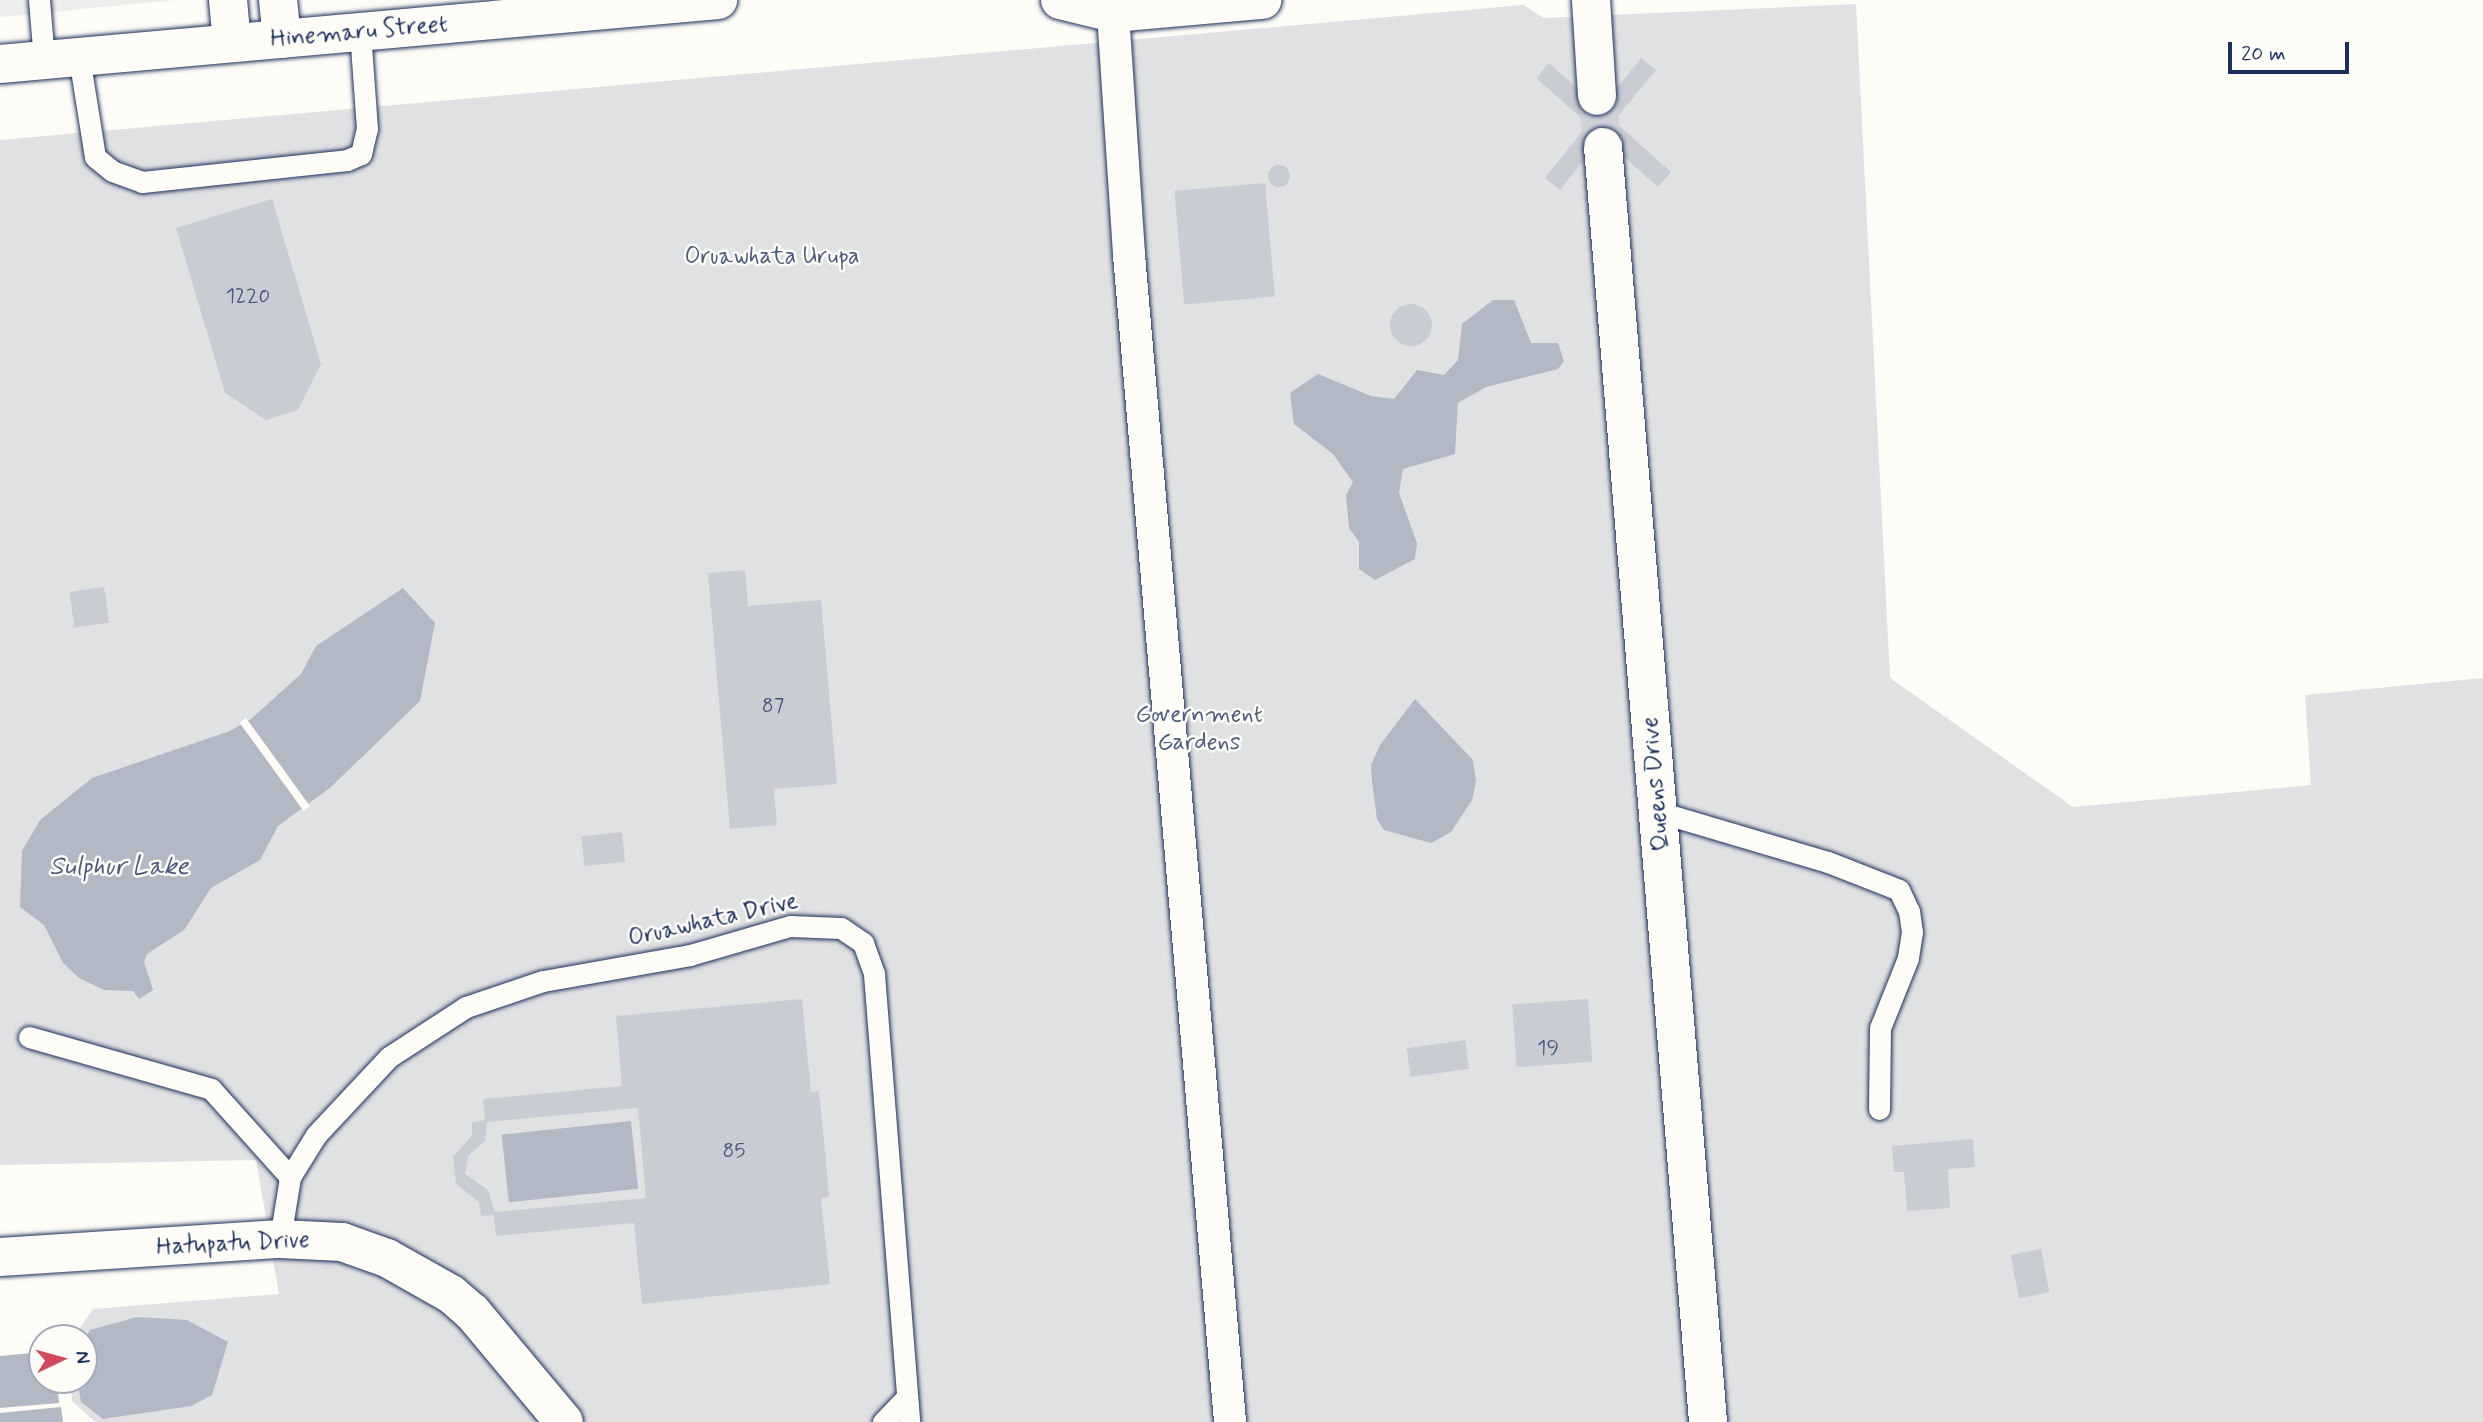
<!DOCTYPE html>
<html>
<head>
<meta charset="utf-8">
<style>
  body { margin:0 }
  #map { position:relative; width:2483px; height:1422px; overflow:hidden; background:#fdfcf7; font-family:Mynerve,sans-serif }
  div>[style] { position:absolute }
  .built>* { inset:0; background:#edeeec }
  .green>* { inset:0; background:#e0e1e3 }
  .water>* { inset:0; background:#b3b8c5; transform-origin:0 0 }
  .pier>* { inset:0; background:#fdfcf7; transform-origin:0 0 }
  .building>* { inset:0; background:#c9ccd3; transform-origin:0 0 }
  .round { border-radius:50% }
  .minor-tunnel>* { height:38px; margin-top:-19px; transform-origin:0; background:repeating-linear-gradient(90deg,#d0d3d8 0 38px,transparent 0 57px) }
  .roads { filter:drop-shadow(0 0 2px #1b2f5e) drop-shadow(0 0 2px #1b2f5e) }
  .service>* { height:21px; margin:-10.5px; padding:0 10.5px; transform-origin:10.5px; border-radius:10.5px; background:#fdfcf7 }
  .pedestrian>* { height:32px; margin:-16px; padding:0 16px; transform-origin:16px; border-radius:16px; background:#fdfcf7 }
  .minor>* { height:38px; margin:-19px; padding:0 19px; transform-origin:19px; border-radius:19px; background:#fdfcf7 }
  span { translate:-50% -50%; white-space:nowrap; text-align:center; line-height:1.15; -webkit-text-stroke:5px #fdfcf7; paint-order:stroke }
  .number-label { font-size:21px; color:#46567b }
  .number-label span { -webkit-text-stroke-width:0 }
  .street-label { font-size:24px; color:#1b2f5e }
  .park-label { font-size:24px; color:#4c5c7f }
  .water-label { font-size:26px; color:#49587d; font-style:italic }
  .north { position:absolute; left:28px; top:1324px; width:70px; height:70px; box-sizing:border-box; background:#fdfcf7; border:2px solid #a3aaba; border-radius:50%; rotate:85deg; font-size:19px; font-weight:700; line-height:28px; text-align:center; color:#1b2f5e }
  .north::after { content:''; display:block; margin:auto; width:24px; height:32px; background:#d1495b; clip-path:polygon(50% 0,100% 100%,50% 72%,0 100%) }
  .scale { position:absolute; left:2228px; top:42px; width:121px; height:32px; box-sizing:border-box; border:4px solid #1b2f5e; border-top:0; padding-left:9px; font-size:21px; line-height:24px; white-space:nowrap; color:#1b2f5e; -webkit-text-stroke:5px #fdfcf7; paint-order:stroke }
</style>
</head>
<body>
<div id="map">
  <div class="built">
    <i style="clip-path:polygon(0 0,176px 0,0 17px)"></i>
  </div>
  <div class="green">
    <i style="clip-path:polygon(1856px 4px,1890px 678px,2073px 807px,2311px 785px,2305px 695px,2483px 678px,2483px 1422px,95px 1422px,72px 1401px,71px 1380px,84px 1380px,84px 1338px,73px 1338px,93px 1309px,279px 1294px,256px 1160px,0 1165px,0 140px,1523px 5px,1544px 18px)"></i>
  </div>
  <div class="water">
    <i style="clip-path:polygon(1493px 300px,1514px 300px,1531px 343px,1558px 343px,1564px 361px,1558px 369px,1486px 387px,1458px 403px,1455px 454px,1403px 469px,1399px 493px,1417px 543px,1415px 559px,1375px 580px,1359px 569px,1359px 542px,1349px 528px,1346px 495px,1353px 482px,1333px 454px,1294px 424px,1290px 393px,1318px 374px,1371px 396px,1394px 399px,1417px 370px,1444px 375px,1458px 360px,1462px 324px)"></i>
    <i style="clip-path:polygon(403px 588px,435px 623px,420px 701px,331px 787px,278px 826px,260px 860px,211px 888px,184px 930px,147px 954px,144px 962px,153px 990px,139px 999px,133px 991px,104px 990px,79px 978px,63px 963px,44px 925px,20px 907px,22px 851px,40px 820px,92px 778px,230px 731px,251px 719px,301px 674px,316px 646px)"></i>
    <i style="clip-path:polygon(1415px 699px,1473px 760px,1476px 781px,1472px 800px,1451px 832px,1431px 843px,1384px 830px,1377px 819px,1372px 782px,1371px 765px,1380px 745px)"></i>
    <i style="left:631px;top:1121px;width:68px;height:130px;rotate:84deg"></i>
    <i style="clip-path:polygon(137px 1317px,187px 1320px,228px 1342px,212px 1395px,191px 1406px,103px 1419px,81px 1402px,77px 1380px,84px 1380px,84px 1340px,90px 1330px)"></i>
    <i style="clip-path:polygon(42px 1352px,42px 1380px,57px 1380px,59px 1403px,0 1408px,0 1356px)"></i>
    <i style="clip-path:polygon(61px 1407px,63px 1422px,0 1422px,0 1413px)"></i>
  </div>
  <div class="pier">
    <i style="left:246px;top:718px;width:109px;height:8px;rotate:54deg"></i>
  </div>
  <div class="building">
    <i style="clip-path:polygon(1641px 58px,1656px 70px,1614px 121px,1671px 172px,1658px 187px,1602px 137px,1560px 190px,1545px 178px,1588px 124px,1536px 78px,1549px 63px,1600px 109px)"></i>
    <i class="round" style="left:1268px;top:165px;width:22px;height:22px"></i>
    <i style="left:1265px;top:183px;width:114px;height:91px;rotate:85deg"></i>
    <i style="clip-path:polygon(272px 199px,321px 364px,298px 410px,266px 420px,225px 393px,176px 228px)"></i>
    <i class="round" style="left:1390px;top:304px;width:42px;height:42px"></i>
    <i style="clip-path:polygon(745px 570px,748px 606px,821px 600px,837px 784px,774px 789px,777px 825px,730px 829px,708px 573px)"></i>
    <i style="left:104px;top:587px;width:36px;height:35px;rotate:82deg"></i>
    <i style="left:622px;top:832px;width:30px;height:41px;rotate:84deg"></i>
    <i style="clip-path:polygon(evenodd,802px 999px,811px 1092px,819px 1091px,824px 1140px,829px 1197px,821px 1198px,830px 1284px,642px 1304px,634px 1223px,496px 1236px,494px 1215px,481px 1216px,479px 1202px,456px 1184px,453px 1157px,472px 1135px,472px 1122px,485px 1120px,483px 1099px,622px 1086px,616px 1016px,802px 999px,638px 1108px,646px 1198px,495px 1212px,488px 1190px,465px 1174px,468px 1156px,485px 1141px,487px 1122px,638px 1108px)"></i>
    <i style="left:1588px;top:999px;width:63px;height:76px;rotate:86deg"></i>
    <i style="left:1465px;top:1040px;width:29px;height:59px;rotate:82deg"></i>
    <i style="clip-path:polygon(1973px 1139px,1975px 1167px,1948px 1169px,1950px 1208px,1907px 1211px,1904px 1172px,1894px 1172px,1892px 1146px)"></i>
    <i style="left:2041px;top:1249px;width:44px;height:31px;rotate:79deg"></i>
  </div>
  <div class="minor-tunnel">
    <i style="left:1597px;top:96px;width:51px;rotate:83.3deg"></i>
  </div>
  <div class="roads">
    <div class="service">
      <i style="left:39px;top:0;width:60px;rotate:85.2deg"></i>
      <i style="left:79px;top:57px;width:101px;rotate:80.9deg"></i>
      <i style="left:95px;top:157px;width:22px;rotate:39deg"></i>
      <i style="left:112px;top:171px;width:32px;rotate:20deg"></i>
      <i style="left:142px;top:182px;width:206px;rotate:-6.1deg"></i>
      <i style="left:347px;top:160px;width:15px;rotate:-23deg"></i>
      <i style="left:361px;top:154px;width:26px;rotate:-77deg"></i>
      <i style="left:367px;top:129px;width:97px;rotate:-94.1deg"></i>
      <i style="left:1659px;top:812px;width:176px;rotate:16.5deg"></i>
      <i style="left:1828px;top:862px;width:76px;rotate:21.5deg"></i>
      <i style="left:1899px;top:890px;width:23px;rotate:65deg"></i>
      <i style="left:1909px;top:911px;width:21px;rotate:82deg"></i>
      <i style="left:1912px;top:932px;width:26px;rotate:99deg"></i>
      <i style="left:1908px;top:958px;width:75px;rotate:111.8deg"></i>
      <i style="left:1880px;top:1028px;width:81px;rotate:90.7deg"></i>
      <i style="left:29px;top:1037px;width:189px;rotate:15.9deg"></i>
      <i style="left:211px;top:1089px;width:118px;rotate:48.1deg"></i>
      <i style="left:280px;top:1239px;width:63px;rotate:-80.8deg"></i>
      <i style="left:290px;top:1177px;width:49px;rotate:-58.2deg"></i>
      <i style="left:316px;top:1135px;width:107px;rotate:-46.9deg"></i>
      <i style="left:389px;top:1057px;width:92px;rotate:-33deg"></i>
      <i style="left:466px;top:1007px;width:81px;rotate:-18.7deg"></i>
      <i style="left:543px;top:981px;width:149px;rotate:-10deg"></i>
      <i style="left:690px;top:955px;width:104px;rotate:-16.2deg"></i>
      <i style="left:790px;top:926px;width:51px;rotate:2.2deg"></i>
      <i style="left:841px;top:928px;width:27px;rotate:34deg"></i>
      <i style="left:863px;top:943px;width:33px;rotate:70deg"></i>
      <i style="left:874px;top:974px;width:449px;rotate:85.5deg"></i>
      <i style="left:883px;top:1422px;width:35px;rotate:-46deg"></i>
    </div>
    <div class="pedestrian">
      <i style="left:1113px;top:13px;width:243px;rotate:86.2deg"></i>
      <i style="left:1129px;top:255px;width:1171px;rotate:85.05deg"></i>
    </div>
    <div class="minor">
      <i style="left:228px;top:0;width:43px;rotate:84.7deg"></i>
      <i style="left:278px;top:0;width:39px;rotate:84deg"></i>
      <i style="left:1060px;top:0;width:55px;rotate:13.8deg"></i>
      <i style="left:1113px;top:13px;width:150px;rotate:-5deg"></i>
      <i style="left:1591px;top:0;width:96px;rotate:86.4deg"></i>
      <i style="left:0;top:64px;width:721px;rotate:-5.09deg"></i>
      <i style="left:1603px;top:147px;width:1279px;rotate:85.29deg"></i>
      <i style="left:0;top:1257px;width:281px;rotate:-3.7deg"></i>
      <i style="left:280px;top:1239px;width:62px;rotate:2.8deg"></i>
      <i style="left:342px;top:1242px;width:48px;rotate:19.6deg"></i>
      <i style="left:387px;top:1258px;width:73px;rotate:29.4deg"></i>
      <i style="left:451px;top:1294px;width:28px;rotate:41deg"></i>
      <i style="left:472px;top:1312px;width:143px;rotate:50.1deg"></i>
    </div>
  </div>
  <div class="number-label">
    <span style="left:248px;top:296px">1220</span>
    <span style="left:773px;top:706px">87</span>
    <span style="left:1548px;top:1048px">19</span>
    <span style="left:734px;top:1151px">85</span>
  </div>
  <div class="street-label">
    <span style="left:359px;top:32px;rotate:-5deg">Hinemaru Street</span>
    <span style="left:1656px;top:784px;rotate:-95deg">Queens Drive</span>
    <span style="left:713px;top:920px;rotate:-13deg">Oruawhata Drive</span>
    <span style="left:233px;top:1244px;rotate:-3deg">Hatupatu Drive</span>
  </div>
  <div class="park-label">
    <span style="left:772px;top:257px">Oruawhata Urupa</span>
    <span style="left:1199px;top:729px">Government<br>Gardens</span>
  </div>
  <div class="water-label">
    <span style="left:119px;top:868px">Sulphur Lake</span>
  </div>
  <div class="north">N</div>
  <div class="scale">20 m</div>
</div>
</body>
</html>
